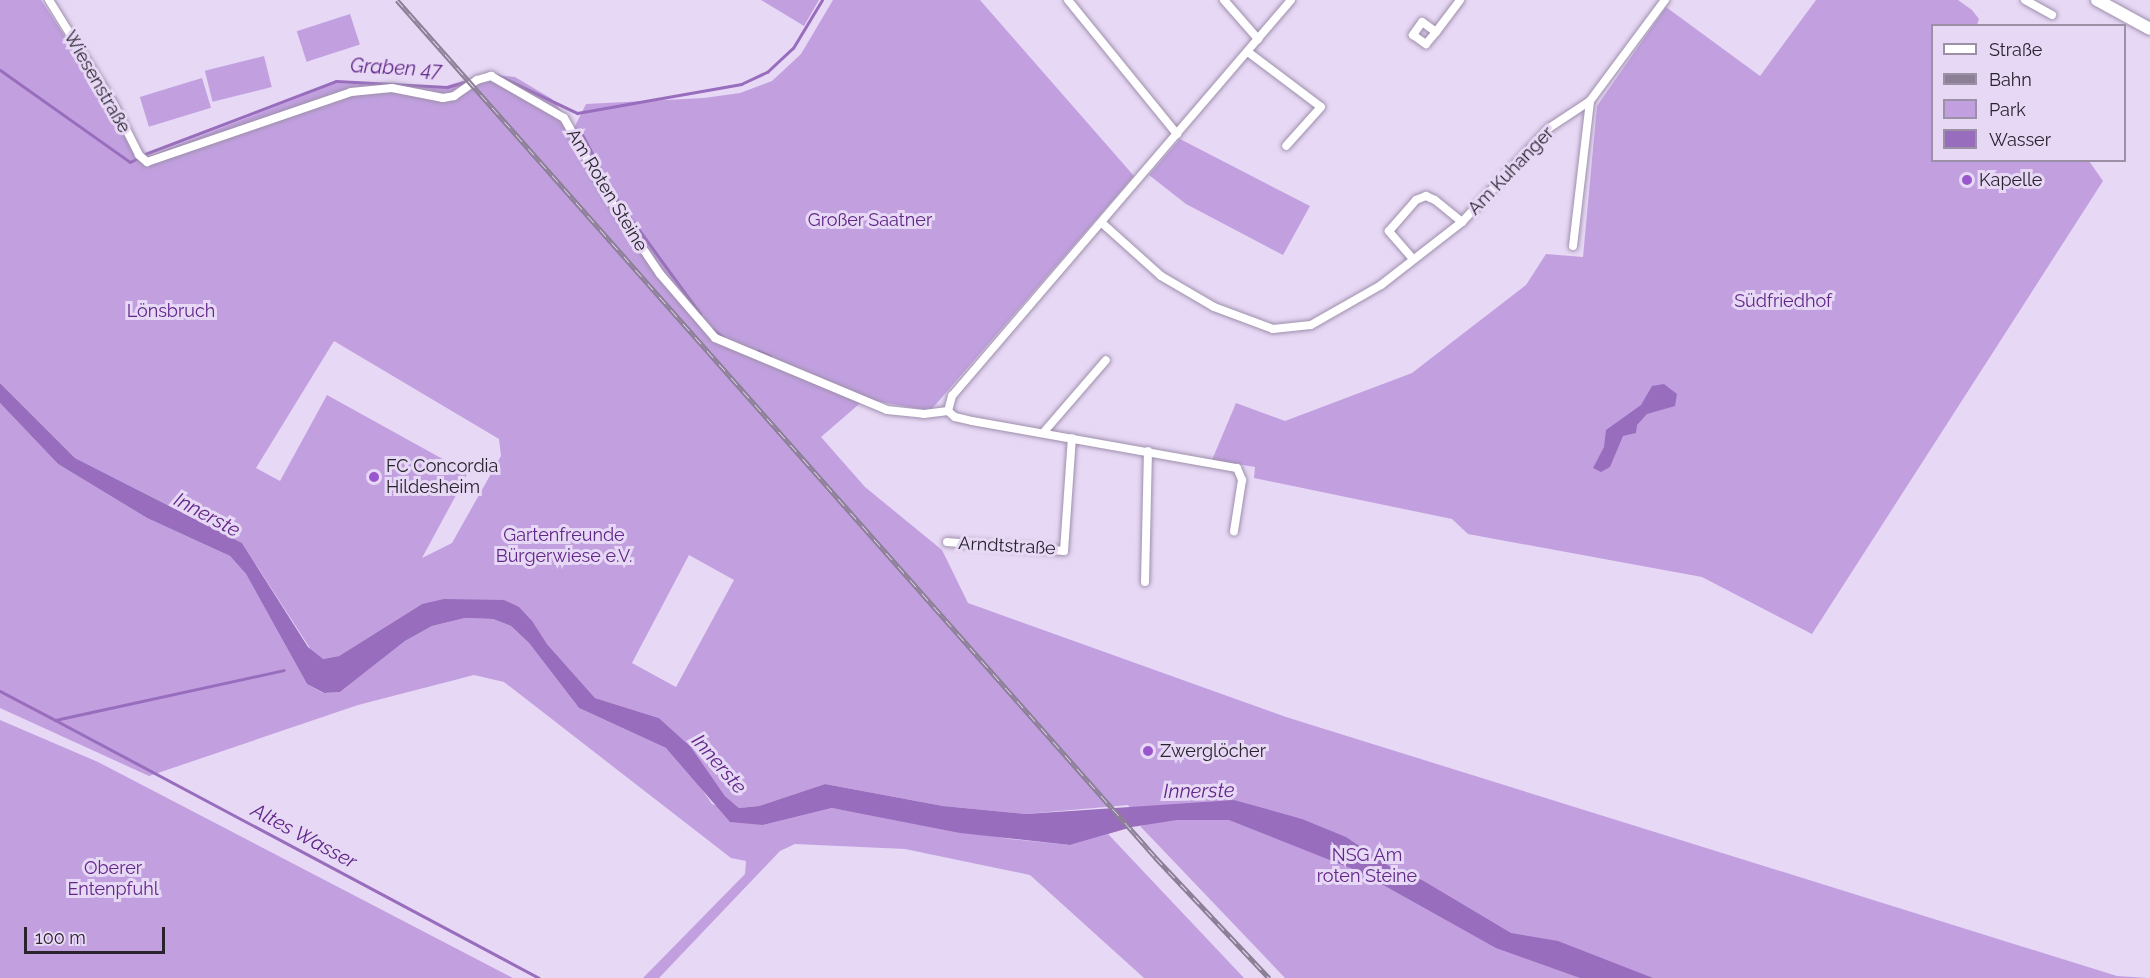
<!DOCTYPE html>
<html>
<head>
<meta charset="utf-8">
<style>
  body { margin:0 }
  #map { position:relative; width:2150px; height:978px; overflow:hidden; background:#e7d8f5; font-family:Raleway,sans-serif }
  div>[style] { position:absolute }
  .green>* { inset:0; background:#c2a0e0; transform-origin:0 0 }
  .water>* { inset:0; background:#996dbd }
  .stream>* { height:3px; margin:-1.5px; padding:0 1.5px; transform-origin:1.5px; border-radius:1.5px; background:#996dbd }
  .roads { filter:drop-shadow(0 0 2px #9e90ac) drop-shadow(0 0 2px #9e90ac) }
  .minor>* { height:8px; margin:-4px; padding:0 4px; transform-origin:4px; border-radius:4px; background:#fff }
  .secondary>* { height:12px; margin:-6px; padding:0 6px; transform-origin:6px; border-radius:6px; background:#fff }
  .rail>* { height:5px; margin-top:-2.5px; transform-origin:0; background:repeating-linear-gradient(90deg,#e7d8f5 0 9px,#8b8095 0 18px); box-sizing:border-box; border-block:2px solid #8b8095 }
  .dots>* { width:16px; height:16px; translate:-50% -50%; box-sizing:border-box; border:3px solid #e7d8f5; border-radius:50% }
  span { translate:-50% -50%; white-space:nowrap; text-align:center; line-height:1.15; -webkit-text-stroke:6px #e7d8f5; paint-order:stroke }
  .street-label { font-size:18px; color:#29232e }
  .poi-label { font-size:18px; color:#29232e }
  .left { translate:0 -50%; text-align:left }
  .park-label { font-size:18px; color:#602688 }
  .water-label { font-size:20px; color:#602587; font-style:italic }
  .legend { position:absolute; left:1931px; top:24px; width:195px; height:138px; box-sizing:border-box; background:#e7d8f5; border:2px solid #9b90a5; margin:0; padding:8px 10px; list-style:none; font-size:18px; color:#29232e }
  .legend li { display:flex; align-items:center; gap:12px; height:30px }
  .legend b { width:30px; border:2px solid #9b90a5 }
  .scale { position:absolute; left:24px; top:927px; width:141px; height:27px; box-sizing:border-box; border:3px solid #29232e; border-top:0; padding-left:8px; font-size:18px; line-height:21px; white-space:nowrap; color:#29232e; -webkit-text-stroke:4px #e7d8f5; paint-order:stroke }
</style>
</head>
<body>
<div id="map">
  <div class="green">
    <i style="clip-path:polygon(evenodd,0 0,41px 0,106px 99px,138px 160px,337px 83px,443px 87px,485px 74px,515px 77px,552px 99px,574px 128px,586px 104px,704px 98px,740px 93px,772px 81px,801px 54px,833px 0,980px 0,1134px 176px,930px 411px,865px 399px,821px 437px,865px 487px,942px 550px,968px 603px,1286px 717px,2117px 976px,2148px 978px,1285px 978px,1140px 826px,1144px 825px,1128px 805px,1026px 814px,943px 806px,825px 784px,759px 806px,739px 808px,725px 796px,691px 747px,659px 718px,595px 698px,547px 644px,533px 622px,422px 604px,339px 656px,323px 659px,315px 656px,242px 543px,75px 458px,0 383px,0 0,334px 341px,499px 439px,501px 456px,452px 543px,422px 558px,468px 473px,327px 395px,280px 481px,256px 468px,334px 341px,0 0,689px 555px,734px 580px,676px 687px,632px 663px,689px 555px)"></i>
    <i style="clip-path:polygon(761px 0,819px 0,804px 26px)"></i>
    <i style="clip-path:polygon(1816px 0,1958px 0,1972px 10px,1979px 19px,1977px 25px,1932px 26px,1932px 160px,2089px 161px,2103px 181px,1812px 634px,1702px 577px,1468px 534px,1452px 519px,1254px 478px,1255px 467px,1212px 460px,1236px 403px,1285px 421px,1412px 373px,1526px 285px,1546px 254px,1583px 257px,1597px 106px,1666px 7px,1760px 76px)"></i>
    <i style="left:350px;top:14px;width:32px;height:56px;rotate:72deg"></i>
    <i style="left:264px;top:56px;width:32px;height:61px;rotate:76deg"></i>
    <i style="left:202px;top:78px;width:31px;height:65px;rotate:73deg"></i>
    <i style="clip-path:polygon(1180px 139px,1310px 206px,1283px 255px,1186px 204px,1149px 175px)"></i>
    <i style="clip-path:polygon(0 403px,58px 464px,147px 518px,230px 556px,246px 574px,307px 684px,323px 693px,340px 692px,405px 641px,432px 626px,465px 618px,493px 619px,511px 626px,529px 643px,579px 708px,666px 748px,687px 768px,712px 804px,763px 825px,832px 808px,1010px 839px,1070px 845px,1108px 834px,1244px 978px,1144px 978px,1030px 875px,905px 849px,795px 844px,780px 851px,659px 978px,643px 978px,745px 874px,746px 861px,731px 858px,504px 682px,474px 675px,358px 705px,149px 776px,0 708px)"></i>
    <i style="clip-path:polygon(0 720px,98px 762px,513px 978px,0 978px)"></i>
  </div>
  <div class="water">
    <i style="clip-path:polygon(0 383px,75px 458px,242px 543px,308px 647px,323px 659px,339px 656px,422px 604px,444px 599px,504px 600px,519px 607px,533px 622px,547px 644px,595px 698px,659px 718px,691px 747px,725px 796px,739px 808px,759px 806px,825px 784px,943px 806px,1026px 814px,1234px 800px,1302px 819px,1346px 837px,1398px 872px,1422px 880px,1511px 933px,1558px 941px,1653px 978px,1580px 978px,1496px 948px,1360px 872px,1229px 820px,1177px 820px,1132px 827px,1070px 845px,960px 833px,832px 808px,763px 825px,730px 822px,666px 748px,579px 708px,529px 643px,511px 626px,493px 619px,465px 618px,432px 626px,405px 641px,340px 692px,324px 693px,307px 684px,246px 574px,230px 556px,147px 518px,58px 464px,0 403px)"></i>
    <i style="clip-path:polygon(1664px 384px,1677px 394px,1675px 406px,1647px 414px,1637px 425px,1636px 433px,1623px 436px,1610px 467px,1601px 472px,1593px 468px,1604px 447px,1606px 430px,1641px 405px,1652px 386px)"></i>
  </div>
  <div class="stream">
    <i style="left:0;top:70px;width:159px;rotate:35.3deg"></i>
    <i style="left:130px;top:162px;width:9px;rotate:-27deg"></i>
    <i style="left:497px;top:75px;width:89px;rotate:25.4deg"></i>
    <i style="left:577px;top:113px;width:167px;rotate:-10deg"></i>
    <i style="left:741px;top:84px;width:29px;rotate:-25deg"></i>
    <i style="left:767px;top:72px;width:35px;rotate:-43deg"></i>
    <i style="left:793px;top:48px;width:56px;rotate:-58.9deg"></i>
    <i style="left:580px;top:131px;width:78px;rotate:61.8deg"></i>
    <i style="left:617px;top:200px;width:141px;rotate:53.9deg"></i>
    <i style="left:145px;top:154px;width:204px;rotate:-20.9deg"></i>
    <i style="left:336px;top:81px;width:111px;rotate:3.1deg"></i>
    <i style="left:447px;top:87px;width:25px;rotate:-16deg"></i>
    <i style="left:712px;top:329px;width:15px;rotate:37deg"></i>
    <i style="left:758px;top:351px;width:13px;rotate:23deg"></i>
    <i style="left:0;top:691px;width:62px;rotate:27.8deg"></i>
    <i style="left:55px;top:720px;width:234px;rotate:-12.3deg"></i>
    <i style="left:55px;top:720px;width:548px;rotate:28.06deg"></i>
  </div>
  <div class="roads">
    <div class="minor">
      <i style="left:49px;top:0;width:123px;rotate:58.2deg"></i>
      <i style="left:114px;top:105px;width:56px;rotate:63.4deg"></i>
      <i style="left:139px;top:155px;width:11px;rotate:41deg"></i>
      <i style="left:147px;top:162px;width:216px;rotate:-18.9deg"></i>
      <i style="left:351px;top:92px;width:41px;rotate:-5.6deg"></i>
      <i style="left:392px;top:88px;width:52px;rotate:11.1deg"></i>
      <i style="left:443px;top:98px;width:11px;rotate:-10deg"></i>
      <i style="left:454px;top:96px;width:28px;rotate:-35deg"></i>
      <i style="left:477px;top:80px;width:15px;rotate:-16deg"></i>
      <i style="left:491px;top:76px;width:84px;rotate:29.9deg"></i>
      <i style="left:564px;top:118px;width:98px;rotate:60.5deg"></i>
      <i style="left:612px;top:203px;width:86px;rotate:55.9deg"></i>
      <i style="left:660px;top:274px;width:84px;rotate:49.3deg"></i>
      <i style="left:715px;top:338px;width:186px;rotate:22.7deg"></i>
      <i style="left:887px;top:410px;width:37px;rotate:6deg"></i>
      <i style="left:924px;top:414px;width:24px;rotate:-7deg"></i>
      <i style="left:948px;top:411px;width:9px;rotate:41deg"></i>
      <i style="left:955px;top:417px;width:17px;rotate:13deg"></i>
      <i style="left:972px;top:421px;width:269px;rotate:10.1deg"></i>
      <i style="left:1237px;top:468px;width:13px;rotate:67deg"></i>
      <i style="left:1242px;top:480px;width:52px;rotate:98.9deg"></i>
      <i style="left:1068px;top:0;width:173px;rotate:50.9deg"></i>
      <i style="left:1224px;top:0;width:52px;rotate:48.9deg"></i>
      <i style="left:2025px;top:0;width:31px;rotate:29deg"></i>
      <i style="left:1436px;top:32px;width:17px;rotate:-144deg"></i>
      <i style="left:1422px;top:22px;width:16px;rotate:125deg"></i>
      <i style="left:1413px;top:35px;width:16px;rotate:35deg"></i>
      <i style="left:1426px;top:44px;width:16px;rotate:-50deg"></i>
      <i style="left:1436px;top:32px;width:40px;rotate:-53deg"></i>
      <i style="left:1248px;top:52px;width:91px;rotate:37deg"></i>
      <i style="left:1321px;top:107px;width:52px;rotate:131.9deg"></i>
      <i style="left:1102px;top:223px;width:79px;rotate:41.9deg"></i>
      <i style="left:1161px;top:276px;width:61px;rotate:30.3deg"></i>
      <i style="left:1214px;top:307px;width:63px;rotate:20.4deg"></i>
      <i style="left:1273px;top:329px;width:38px;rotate:-6deg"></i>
      <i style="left:1311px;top:325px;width:81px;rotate:-29.7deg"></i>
      <i style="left:1381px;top:285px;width:103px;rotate:-37.9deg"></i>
      <i style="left:1462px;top:222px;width:128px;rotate:-47.2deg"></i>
      <i style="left:1549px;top:128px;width:49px;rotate:-33.4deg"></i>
      <i style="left:1573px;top:246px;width:146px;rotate:-83.3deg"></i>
      <i style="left:1590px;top:101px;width:126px;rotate:-53.4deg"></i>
      <i style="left:1413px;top:259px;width:37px;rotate:-131deg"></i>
      <i style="left:1389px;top:231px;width:41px;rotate:-48.9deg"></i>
      <i style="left:1416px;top:200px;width:11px;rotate:-22deg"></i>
      <i style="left:1426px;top:196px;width:10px;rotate:24deg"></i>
      <i style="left:1435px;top:200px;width:35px;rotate:39deg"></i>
      <i style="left:948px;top:411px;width:16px;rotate:-75deg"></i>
      <i style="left:952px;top:396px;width:521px;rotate:-49.43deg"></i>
      <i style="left:1043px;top:433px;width:96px;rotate:-49.2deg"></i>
      <i style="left:947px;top:542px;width:117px;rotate:4.4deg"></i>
      <i style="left:1064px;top:551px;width:113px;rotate:-86deg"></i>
      <i style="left:1145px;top:582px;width:131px;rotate:-88.7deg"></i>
    </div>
    <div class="secondary">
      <i style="left:2097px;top:0;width:60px;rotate:28.7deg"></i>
    </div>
  </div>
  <div class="rail">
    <i style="left:397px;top:0;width:1146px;rotate:48.5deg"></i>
    <i style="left:1156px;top:858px;width:165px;rotate:46.7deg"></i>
  </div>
  <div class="dots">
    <i style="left:1967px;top:180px;background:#9a56cc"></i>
    <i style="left:374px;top:477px;background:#9a56cc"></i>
    <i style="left:1148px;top:751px;background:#9a56cc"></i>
  </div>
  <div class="street-label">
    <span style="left:97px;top:82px;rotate:60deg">Wiesenstraße</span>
    <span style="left:1511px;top:171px;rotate:-46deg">Am Kuhanger</span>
    <span style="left:607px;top:190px;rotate:59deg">Am Roten Steine</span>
    <span style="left:1007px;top:546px;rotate:3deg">Arndtstraße</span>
  </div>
  <div class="poi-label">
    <span class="left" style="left:1979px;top:180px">Kapelle</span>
    <span class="left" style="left:386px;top:477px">FC Concordia<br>Hildesheim</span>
    <span class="left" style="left:1160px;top:751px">Zwerglöcher</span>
  </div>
  <div class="park-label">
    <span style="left:870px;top:220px">Großer Saatner</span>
    <span style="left:1783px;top:301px">Südfriedhof</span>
    <span style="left:171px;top:311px">Lönsbruch</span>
    <span style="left:564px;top:546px">Gartenfreunde<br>Bürgerwiese e.V.</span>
    <span style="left:1367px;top:866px">NSG Am<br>roten Steine</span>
    <span style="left:113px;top:879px">Oberer<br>Entenpfuhl</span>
  </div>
  <div class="water-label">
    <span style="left:396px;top:68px;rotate:3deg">Graben 47</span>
    <span style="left:207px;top:515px;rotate:28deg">Innerste</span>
    <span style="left:719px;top:764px;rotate:49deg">Innerste</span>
    <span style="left:1199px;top:791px;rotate:-1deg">Innerste</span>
    <span style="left:304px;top:836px;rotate:28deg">Altes Wasser</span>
  </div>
  <ul class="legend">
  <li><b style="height:8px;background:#fff"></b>Straße</li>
  <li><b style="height:8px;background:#8b8095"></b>Bahn</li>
  <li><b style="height:16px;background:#c2a0e0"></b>Park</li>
  <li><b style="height:16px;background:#996dbd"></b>Wasser</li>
  </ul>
  <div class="scale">100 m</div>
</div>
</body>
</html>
